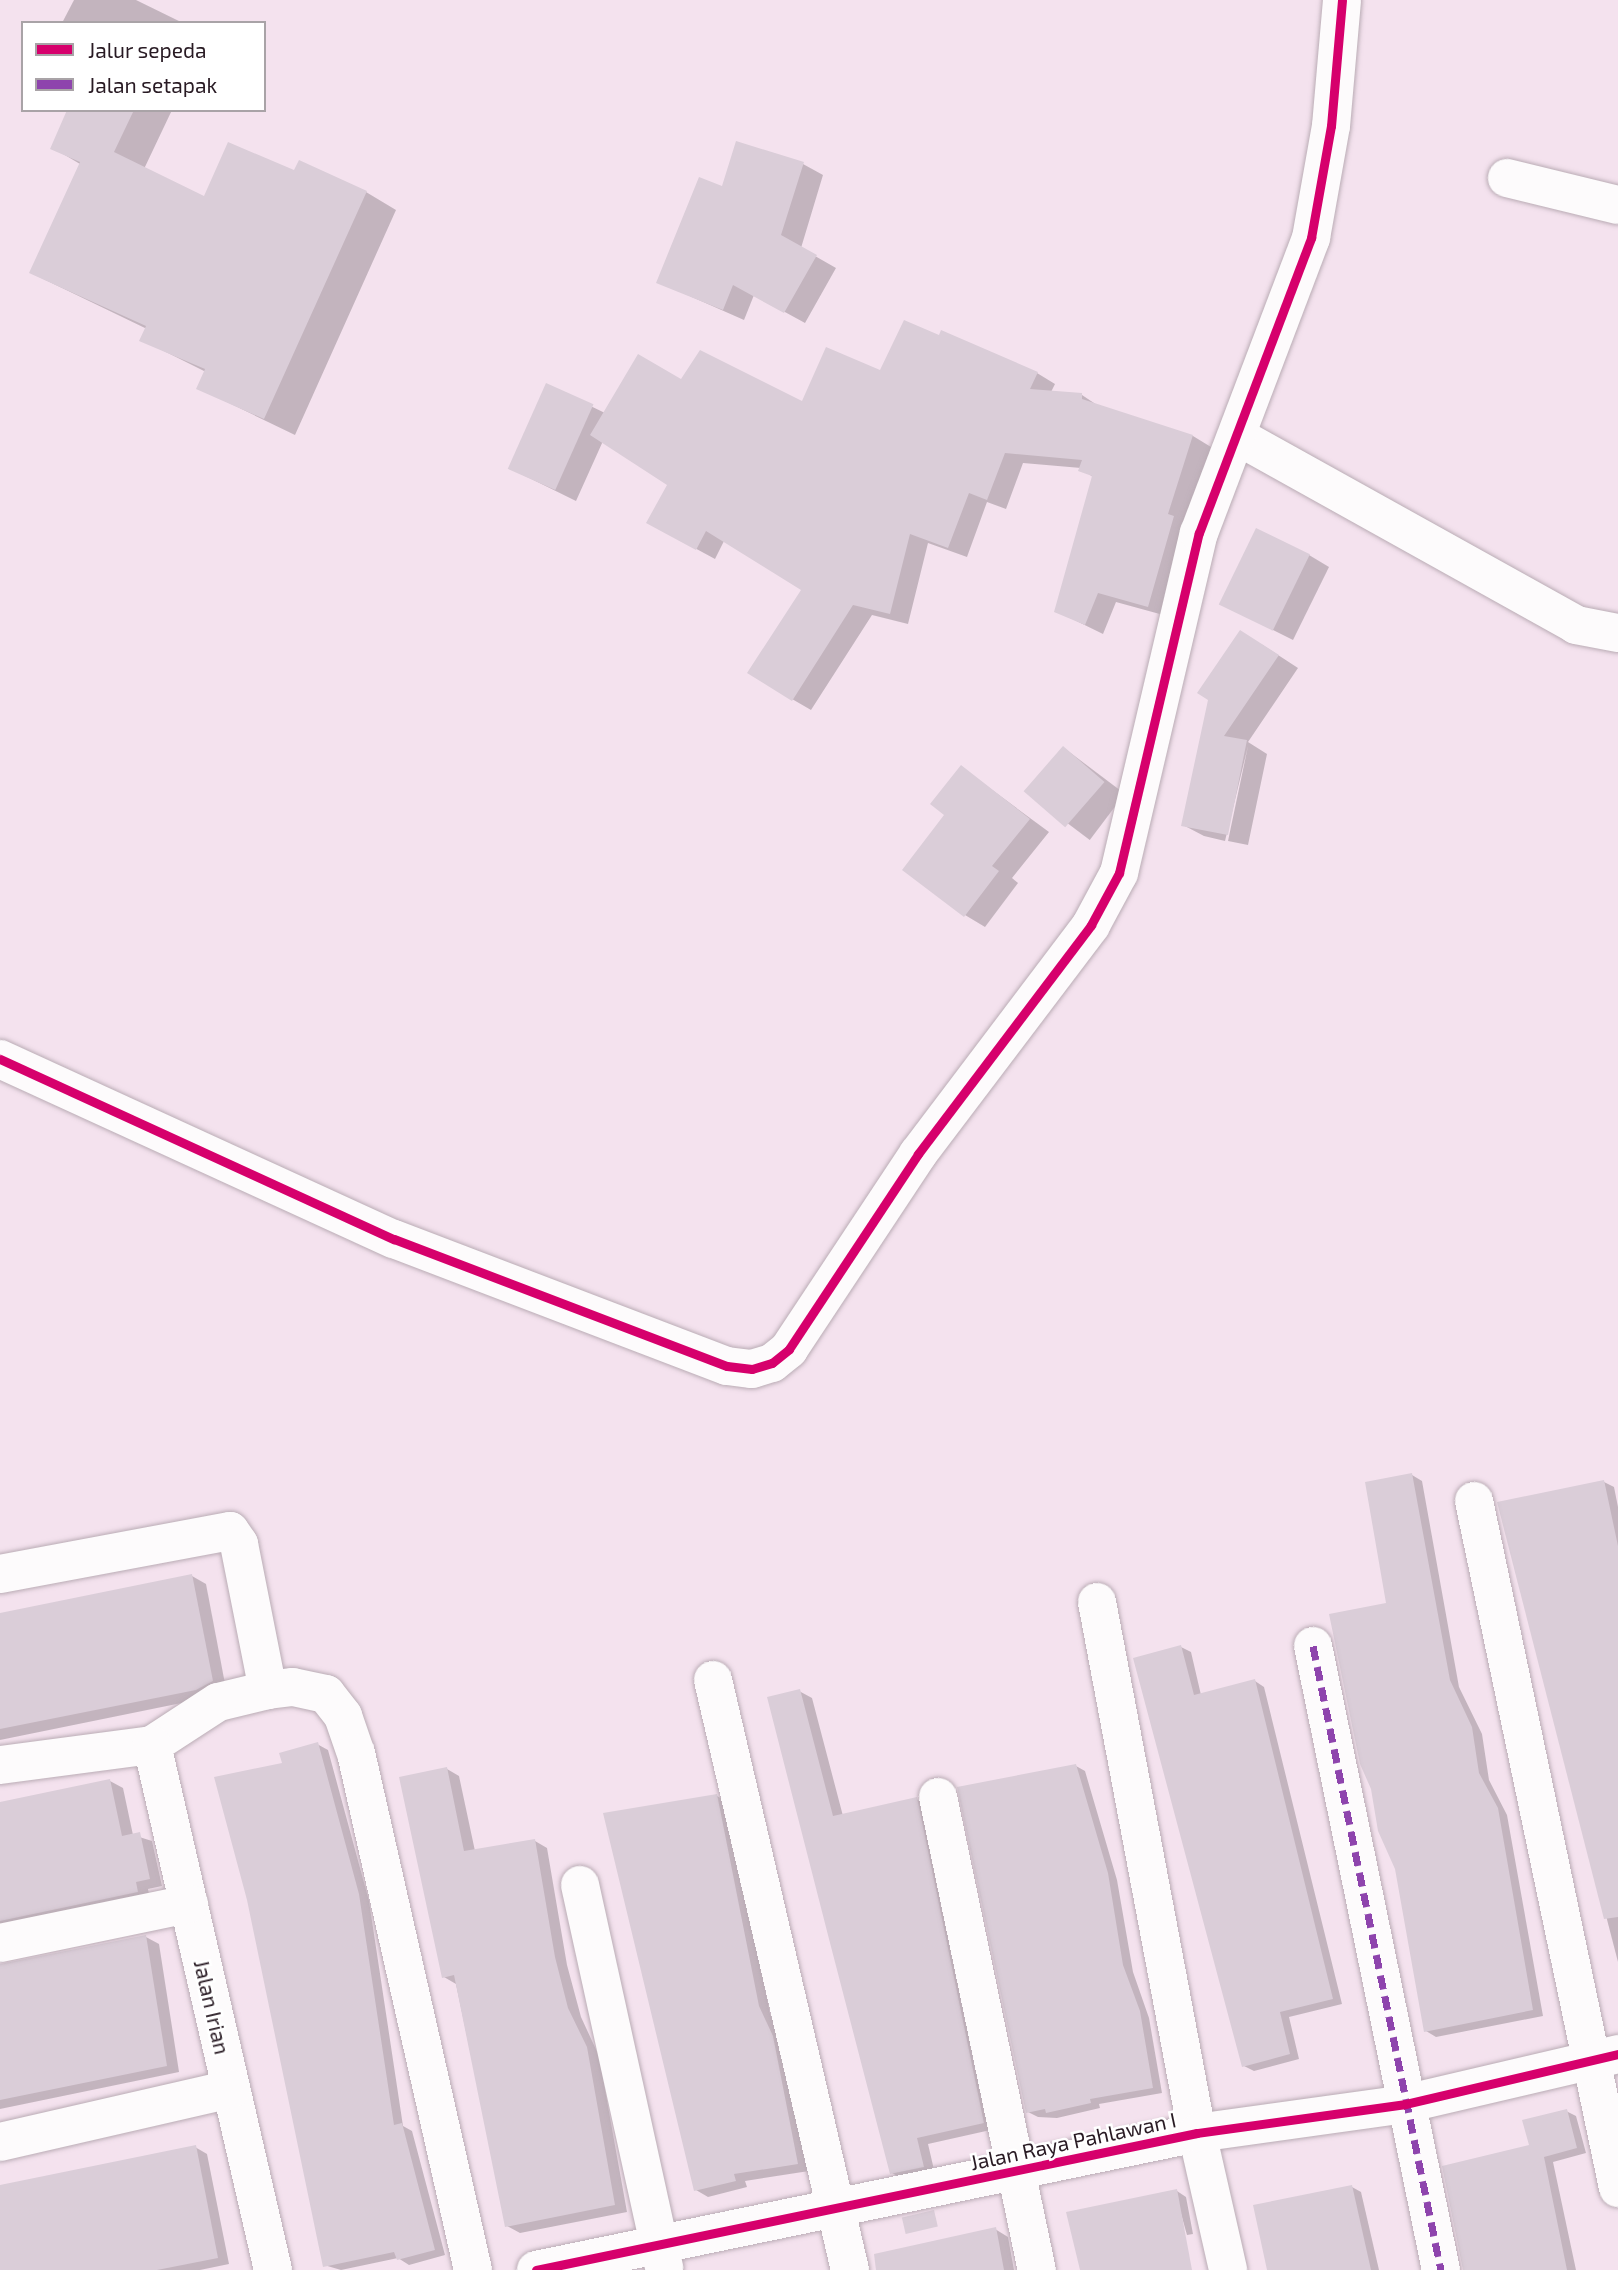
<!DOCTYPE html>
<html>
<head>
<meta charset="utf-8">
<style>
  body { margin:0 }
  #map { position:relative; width:1618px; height:2270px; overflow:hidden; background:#f4e2ee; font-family:"Exo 2",sans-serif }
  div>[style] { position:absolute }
  .shadow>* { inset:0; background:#0003; transform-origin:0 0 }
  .building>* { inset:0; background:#dacdd8; transform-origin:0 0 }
  .roads { filter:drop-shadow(0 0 2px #baacb5) drop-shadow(0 0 2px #baacb5) }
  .street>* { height:38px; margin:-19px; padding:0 19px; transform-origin:19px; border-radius:19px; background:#fdfbfc }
  .quiet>* { height:7px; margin-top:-3.5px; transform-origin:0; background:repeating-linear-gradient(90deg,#8e44ad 0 14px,transparent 0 21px) }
  .cycleway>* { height:9px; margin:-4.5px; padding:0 4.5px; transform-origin:4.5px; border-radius:4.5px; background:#d6006c }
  span { translate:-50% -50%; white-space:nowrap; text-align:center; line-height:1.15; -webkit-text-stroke:5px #fff; paint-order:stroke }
  .street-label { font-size:21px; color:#281a23 }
  .legend { position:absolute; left:21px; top:21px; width:245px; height:91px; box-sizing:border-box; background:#fff; border:2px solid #a9a3a7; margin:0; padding:9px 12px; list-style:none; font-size:21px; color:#281a23 }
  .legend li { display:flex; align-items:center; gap:14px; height:35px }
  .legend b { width:35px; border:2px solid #a9a3a7 }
</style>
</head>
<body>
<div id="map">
  <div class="shadow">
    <i style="clip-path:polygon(74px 0,136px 0,183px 23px,62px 23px)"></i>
    <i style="clip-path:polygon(69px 110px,172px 110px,144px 169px,205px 199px,295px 173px,366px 192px,396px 210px,295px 435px,198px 388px,206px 372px,142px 340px,147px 329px,31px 273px,80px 164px,53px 148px)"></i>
    <i style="clip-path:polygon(803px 164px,823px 175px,801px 248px,836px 268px,805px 323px,754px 295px,744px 320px,658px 282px,723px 189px)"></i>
    <i style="clip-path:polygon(881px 372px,1037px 373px,1055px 384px,1051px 392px,1082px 395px,1100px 407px,1193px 436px,1211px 447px,1186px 525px,1167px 616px,1116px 602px,1103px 634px,1056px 611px,1094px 478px,1081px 468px,1023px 463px,1006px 509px,987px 502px,967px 557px,928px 543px,908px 624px,872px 615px,811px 710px,792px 699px,803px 589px,724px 541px,715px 559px,667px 533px,669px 484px,603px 441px,576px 501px,509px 468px,547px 385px,605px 413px,682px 382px,803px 403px)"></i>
    <i style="clip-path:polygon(1309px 555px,1329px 567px,1293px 640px,1241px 614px)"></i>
    <i style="clip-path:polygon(1261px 644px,1298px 668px,1248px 742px,1267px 754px,1248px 845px,1228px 841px,1248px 746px,1225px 841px,1204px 836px,1183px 825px,1210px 699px)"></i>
    <i style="left:1064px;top:748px;width:76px;height:58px;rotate:37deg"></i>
    <i style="clip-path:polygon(961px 767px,1049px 832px,1012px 878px,1018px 883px,985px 927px,965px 915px,946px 815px)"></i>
    <i style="clip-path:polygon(1412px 1475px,1422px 1481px,1459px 1687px,1482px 1734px,1489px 1780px,1507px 1815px,1543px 2016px,1436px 2037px,1426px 2031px,1388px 1604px)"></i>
    <i style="clip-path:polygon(1604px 1482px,1614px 1487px,1618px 1507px,1618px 1962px,1499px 1503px)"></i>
    <i style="clip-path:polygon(192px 1576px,206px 1584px,226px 1689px,211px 1697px,0 1740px,0 1615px)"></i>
    <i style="clip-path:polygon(1181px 1647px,1191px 1652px,1201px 1695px,1255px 1681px,1264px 1687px,1342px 2004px,1289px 2017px,1299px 2059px,1254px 2071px,1244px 2066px)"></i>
    <i style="clip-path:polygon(799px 1691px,812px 1698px,843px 1816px,916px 1799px,929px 1806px,995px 2129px,928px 2144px,935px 2174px,904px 2180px,892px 2173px)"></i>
    <i style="clip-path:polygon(317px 1744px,328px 1750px,369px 1901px,403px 2126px,412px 2131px,445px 2255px,409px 2265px,398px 2258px,341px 2270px,324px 2265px,284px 1764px)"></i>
    <i style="clip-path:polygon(1076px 1766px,1085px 1771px,1117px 1880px,1133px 1972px,1149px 2018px,1162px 2093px,1099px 2104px,1100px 2108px,1057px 2118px,1038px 2117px,1028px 2112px)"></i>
    <i style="clip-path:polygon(447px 1769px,459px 1776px,475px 1851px,535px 1841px,547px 1848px,567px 1965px,581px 2017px,599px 2056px,627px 2212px,520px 2233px,507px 2226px,456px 1984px,444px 1977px)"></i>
    <i style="clip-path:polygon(110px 1781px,123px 1788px,133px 1835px,152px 1841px,162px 1886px,148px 1889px,150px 1899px,0 1935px,0 1804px)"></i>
    <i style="clip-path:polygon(717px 1796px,729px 1803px,770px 2014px,785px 2045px,809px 2171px,745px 2181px,747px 2187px,708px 2197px,696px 2190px)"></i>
    <i style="clip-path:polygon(146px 1937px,159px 1944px,179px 2072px,0 2109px,0 1965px)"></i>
    <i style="clip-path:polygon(1566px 2111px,1576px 2116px,1586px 2153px,1553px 2162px,1576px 2270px,1466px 2270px,1531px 2147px)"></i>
    <i style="clip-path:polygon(195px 2147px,207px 2154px,229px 2264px,200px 2270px,0 2270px,0 2187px)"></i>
    <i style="clip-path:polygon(1352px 2187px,1361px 2192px,1379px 2270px,1269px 2270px)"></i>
    <i style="clip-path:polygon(1177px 2191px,1186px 2197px,1193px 2234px,1187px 2235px,1176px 2196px,1173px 2270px,1082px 2270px)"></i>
    <i style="clip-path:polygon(995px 2229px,1008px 2237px,1014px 2270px,916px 2270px)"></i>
  </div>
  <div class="building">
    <i style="clip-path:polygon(67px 110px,134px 110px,114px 152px,204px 196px,228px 142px,294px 170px,299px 160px,367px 191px,264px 419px,196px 389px,205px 369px,139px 341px,146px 326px,29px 273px,80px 162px,50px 149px)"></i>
    <i style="clip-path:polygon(736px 141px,804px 162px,781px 235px,817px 255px,784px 313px,733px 285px,723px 310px,656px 283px,699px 177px,722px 186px)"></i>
    <i style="clip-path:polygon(904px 320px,939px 335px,941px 330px,1038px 372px,1030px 389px,1082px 393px,1082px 399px,1193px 435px,1168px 514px,1174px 516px,1148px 607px,1098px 593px,1085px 625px,1054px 612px,1092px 476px,1078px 471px,1082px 460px,1005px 453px,987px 500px,969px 493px,948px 548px,910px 534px,890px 614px,853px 605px,792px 701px,747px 673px,801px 590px,706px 531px,696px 550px,646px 523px,667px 485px,590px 435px,638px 354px,681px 379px,700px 350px,802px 401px,826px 347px,880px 370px)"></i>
    <i style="left:546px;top:383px;width:52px;height:94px;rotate:24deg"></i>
    <i style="left:1256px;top:528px;width:60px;height:85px;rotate:26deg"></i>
    <i style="clip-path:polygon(1240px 630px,1279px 655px,1224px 736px,1247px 740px,1228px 835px,1181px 826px,1208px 700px,1197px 693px)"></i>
    <i style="left:1063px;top:746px;width:55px;height:60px;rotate:41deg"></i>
    <i style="clip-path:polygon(961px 765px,1030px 819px,992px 866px,999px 871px,964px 917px,902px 870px,944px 815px,930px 804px)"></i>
    <i style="clip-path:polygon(1412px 1473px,1450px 1680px,1472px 1727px,1479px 1773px,1498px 1808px,1533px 2010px,1424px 2032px,1395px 1869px,1378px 1831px,1371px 1789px,1360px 1764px,1329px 1614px,1386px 1603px,1365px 1482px)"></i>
    <i style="clip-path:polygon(1604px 1480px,1618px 1546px,1618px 1917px,1604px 1919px,1497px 1502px)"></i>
    <i style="clip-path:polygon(192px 1574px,213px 1681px,196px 1690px,0 1729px,0 1613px)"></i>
    <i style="clip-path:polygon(1181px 1645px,1194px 1695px,1255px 1679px,1333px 1999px,1280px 2012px,1290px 2054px,1242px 2067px,1133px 1658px)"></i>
    <i style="clip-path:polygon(800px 1689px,833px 1816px,917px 1797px,984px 2123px,917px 2138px,924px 2167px,890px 2174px,829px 1939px,767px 1697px)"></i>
    <i style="clip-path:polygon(318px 1742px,359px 1894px,394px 2125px,402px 2123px,435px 2250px,397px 2260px,394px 2252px,323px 2267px,247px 1900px,214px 1777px,282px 1763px,279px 1753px)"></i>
    <i style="clip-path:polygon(1076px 1764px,1108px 1873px,1123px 1965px,1140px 2011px,1153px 2088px,1090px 2099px,1091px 2103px,1046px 2113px,1045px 2109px,1026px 2113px,957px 1787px)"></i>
    <i style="clip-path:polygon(447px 1767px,464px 1851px,535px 1839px,555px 1957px,568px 2008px,587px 2047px,615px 2205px,505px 2227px,454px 1975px,442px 1978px,399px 1777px)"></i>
    <i style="clip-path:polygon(110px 1779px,122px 1836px,140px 1832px,150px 1879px,136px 1882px,138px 1892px,0 1921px,0 1802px)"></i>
    <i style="clip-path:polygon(717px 1794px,759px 2006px,773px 2036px,798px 2164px,734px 2174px,736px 2181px,694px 2191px,603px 1813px)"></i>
    <i style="clip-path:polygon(146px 1935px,167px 2066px,0 2100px,0 1964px)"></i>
    <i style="clip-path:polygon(1567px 2109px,1577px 2148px,1544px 2157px,1567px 2270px,1463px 2270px,1442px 2166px,1529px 2145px,1522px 2120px)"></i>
    <i style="clip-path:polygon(196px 2145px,218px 2258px,157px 2270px,0 2270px,0 2185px)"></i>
    <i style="clip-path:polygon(1352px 2185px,1371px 2270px,1267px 2270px,1253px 2205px)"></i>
    <i style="clip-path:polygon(1177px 2189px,1192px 2270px,1080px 2270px,1066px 2212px)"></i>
    <i style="left:934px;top:2210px;width:17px;height:33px;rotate:77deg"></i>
    <i style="clip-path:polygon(996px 2227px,1004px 2270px,876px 2270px,874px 2254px)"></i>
  </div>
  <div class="roads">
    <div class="street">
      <i style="left:1507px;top:178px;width:114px;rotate:13.7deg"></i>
      <i style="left:1237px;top:436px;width:388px;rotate:29.1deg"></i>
      <i style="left:1576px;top:625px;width:43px;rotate:10.8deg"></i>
      <i style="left:0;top:1059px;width:433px;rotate:24.6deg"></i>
      <i style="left:394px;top:1239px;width:356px;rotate:20.9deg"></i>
      <i style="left:727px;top:1366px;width:25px;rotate:7deg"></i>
      <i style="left:752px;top:1369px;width:21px;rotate:-17deg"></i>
      <i style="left:772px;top:1363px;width:22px;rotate:-39deg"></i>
      <i style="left:789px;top:1349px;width:234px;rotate:-56.5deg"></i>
      <i style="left:918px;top:1154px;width:287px;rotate:-52.9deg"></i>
      <i style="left:1091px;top:925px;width:59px;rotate:-61.7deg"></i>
      <i style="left:1119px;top:873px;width:349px;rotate:-76.8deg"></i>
      <i style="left:1199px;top:533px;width:316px;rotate:-69.2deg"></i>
      <i style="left:1311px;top:238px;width:114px;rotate:-79.9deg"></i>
      <i style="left:1331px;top:126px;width:126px;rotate:-85deg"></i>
      <i style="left:1474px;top:1501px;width:702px;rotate:78.16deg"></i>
      <i style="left:0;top:1574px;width:234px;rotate:-10.6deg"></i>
      <i style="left:230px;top:1531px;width:16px;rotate:55deg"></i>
      <i style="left:239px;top:1544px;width:149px;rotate:78.8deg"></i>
      <i style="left:268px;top:1690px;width:51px;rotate:166.5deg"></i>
      <i style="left:218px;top:1702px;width:79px;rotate:146.9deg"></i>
      <i style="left:152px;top:1745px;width:153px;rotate:172.5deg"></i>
      <i style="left:1097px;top:1602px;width:540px;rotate:79.33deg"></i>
      <i style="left:1197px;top:2133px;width:140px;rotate:77.2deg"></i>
      <i style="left:1313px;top:1646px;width:637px;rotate:78.41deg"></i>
      <i style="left:713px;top:1680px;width:606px;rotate:76.93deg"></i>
      <i style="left:268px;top:1690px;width:25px;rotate:-7deg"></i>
      <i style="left:293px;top:1687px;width:34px;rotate:12deg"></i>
      <i style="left:326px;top:1694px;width:28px;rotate:52deg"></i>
      <i style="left:343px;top:1716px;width:39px;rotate:71deg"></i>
      <i style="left:356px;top:1753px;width:530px;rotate:77.25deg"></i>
      <i style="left:152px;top:1745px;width:539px;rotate:77.02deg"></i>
      <i style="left:938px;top:1797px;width:483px;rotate:78.2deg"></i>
      <i style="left:580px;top:1885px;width:392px;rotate:77.6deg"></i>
      <i style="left:0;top:1943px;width:193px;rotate:-11.7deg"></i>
      <i style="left:0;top:2142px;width:237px;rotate:-12.9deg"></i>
      <i style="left:536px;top:2270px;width:675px;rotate:-11.71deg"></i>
      <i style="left:1197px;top:2133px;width:210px;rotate:-7.9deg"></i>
      <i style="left:1405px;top:2104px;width:219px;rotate:-13.2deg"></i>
    </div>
  </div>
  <div class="quiet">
    <i style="left:1313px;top:1646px;width:637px;rotate:78.41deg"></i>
  </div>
  <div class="cycleway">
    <i style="left:0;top:1059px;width:433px;rotate:24.6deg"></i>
    <i style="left:394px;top:1239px;width:356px;rotate:20.9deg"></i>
    <i style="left:727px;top:1366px;width:25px;rotate:7deg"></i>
    <i style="left:752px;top:1369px;width:21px;rotate:-17deg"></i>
    <i style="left:772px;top:1363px;width:22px;rotate:-39deg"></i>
    <i style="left:789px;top:1349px;width:234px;rotate:-56.5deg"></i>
    <i style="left:918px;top:1154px;width:287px;rotate:-52.9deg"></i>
    <i style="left:1091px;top:925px;width:59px;rotate:-61.7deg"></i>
    <i style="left:1119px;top:873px;width:349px;rotate:-76.8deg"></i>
    <i style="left:1199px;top:533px;width:316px;rotate:-69.2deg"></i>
    <i style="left:1311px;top:238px;width:114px;rotate:-79.9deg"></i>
    <i style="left:1331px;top:126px;width:126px;rotate:-85deg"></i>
    <i style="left:536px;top:2270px;width:675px;rotate:-11.71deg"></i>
    <i style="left:1197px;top:2133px;width:210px;rotate:-7.9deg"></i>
    <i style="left:1405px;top:2104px;width:219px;rotate:-13.2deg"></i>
  </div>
  <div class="street-label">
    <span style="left:212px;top:2007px;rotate:77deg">Jalan Irian</span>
    <span style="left:1073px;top:2141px;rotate:-12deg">Jalan Raya Pahlawan I</span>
  </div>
  <ul class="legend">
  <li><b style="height:9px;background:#d6006c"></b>Jalur sepeda</li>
  <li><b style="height:9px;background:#8e44ad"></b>Jalan setapak</li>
  </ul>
</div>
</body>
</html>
